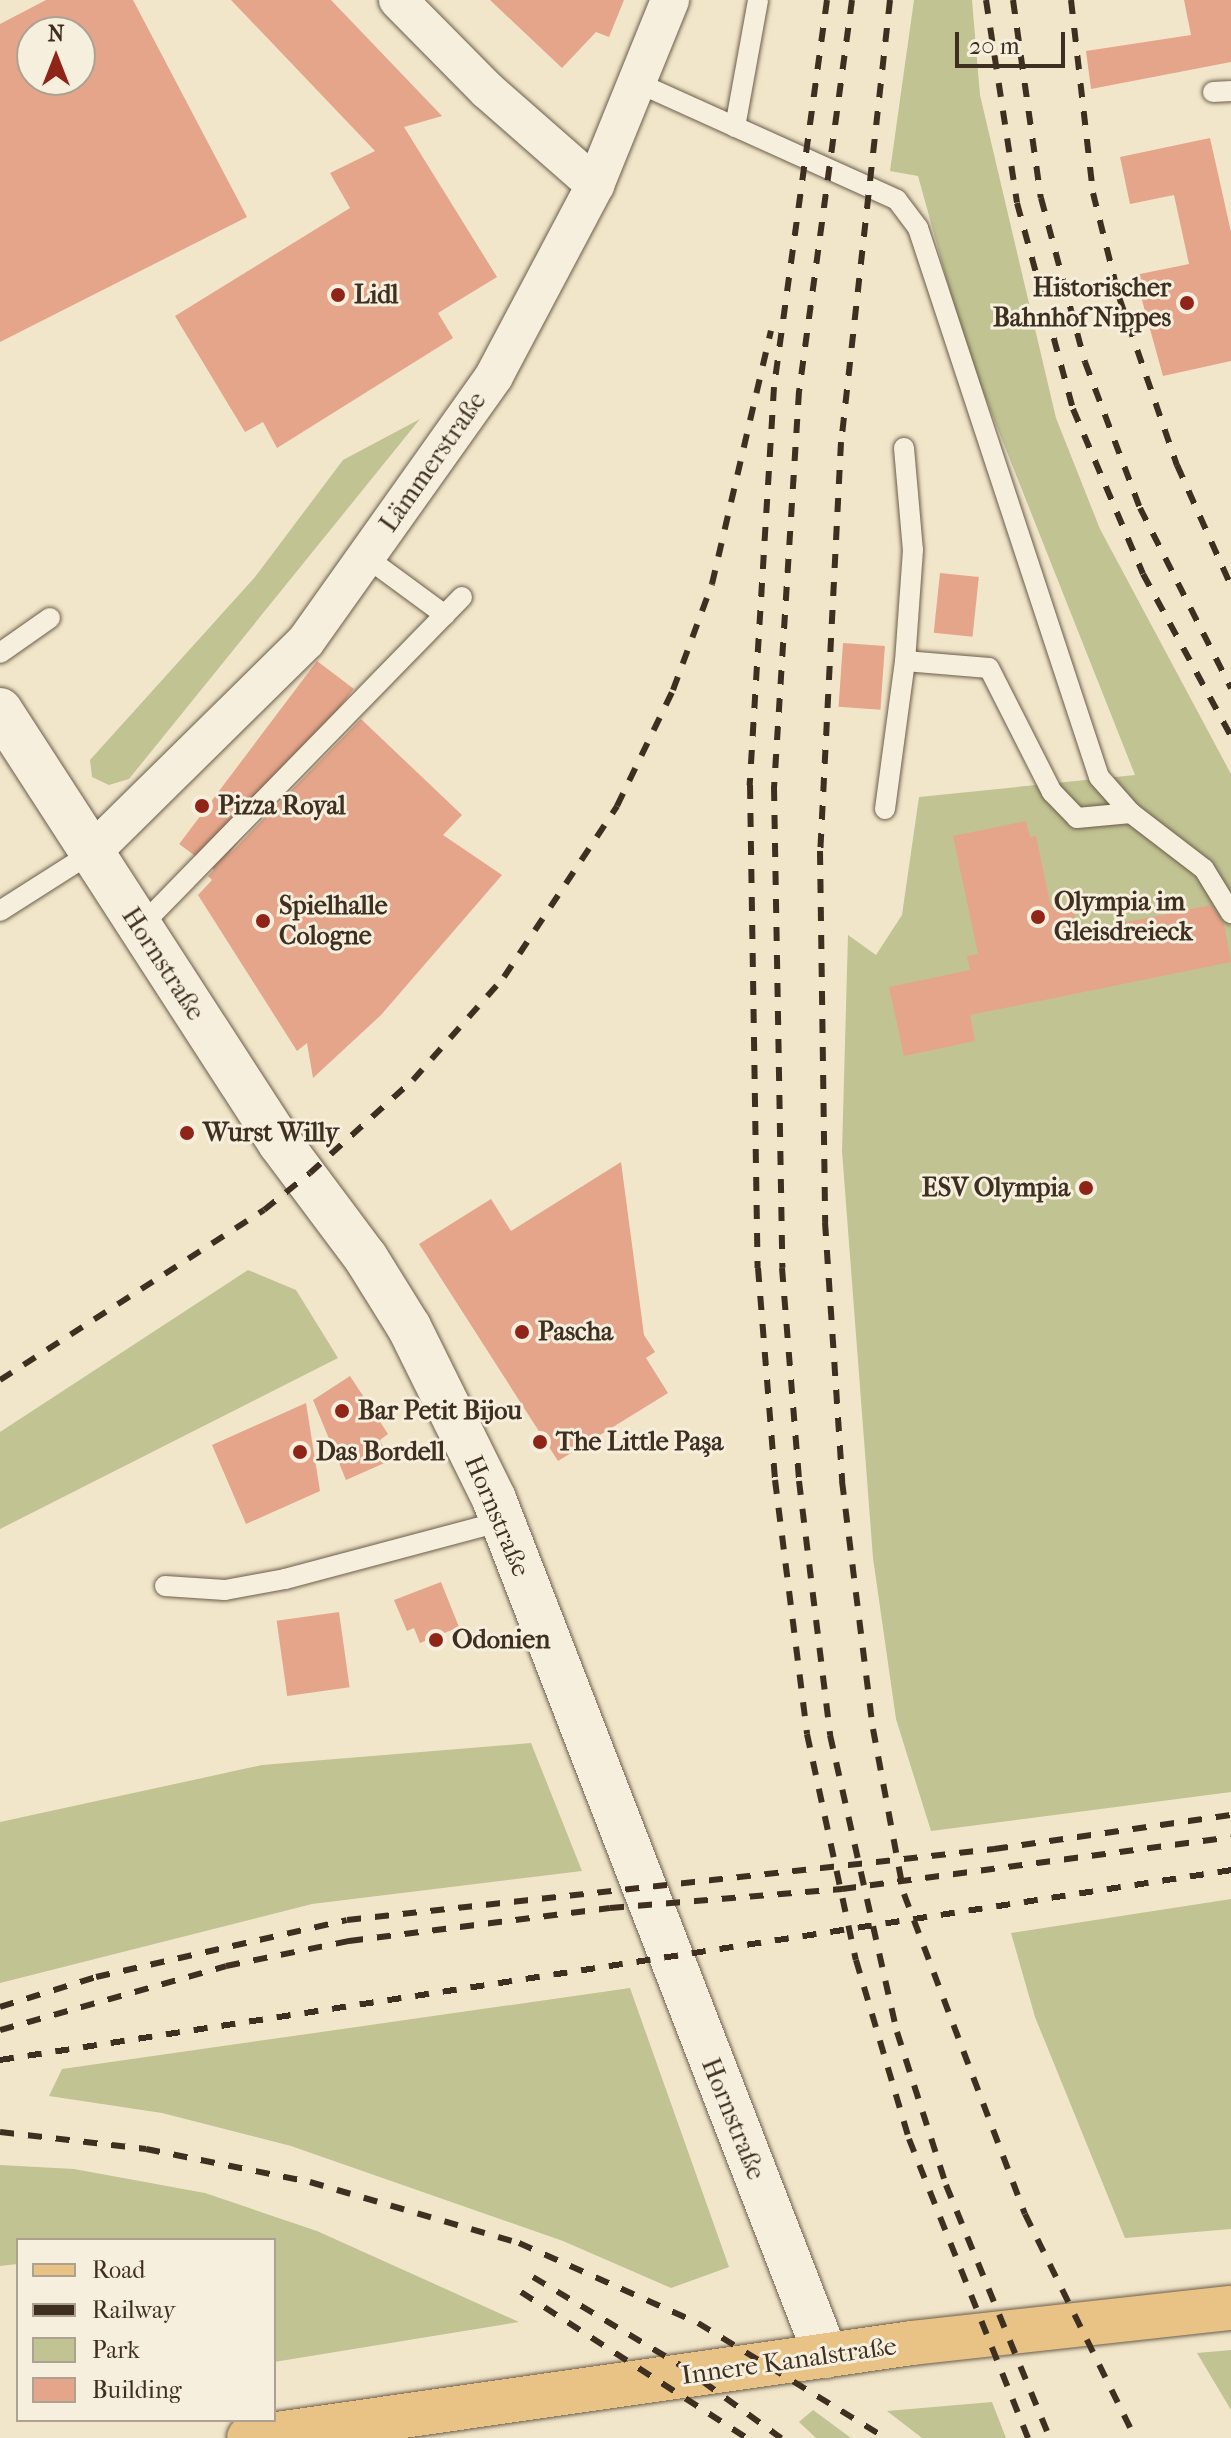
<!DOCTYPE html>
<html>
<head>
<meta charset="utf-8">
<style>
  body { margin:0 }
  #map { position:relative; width:1231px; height:2438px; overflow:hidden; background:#f1e6ca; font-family:"IM FELL French Canon",serif }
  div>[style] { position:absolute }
  .green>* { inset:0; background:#c1c392 }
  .building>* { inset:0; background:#e5a58a; transform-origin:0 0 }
  .roads { filter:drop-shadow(0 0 2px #6c5d4a) drop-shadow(0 0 2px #6c5d4a) }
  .service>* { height:20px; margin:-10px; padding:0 10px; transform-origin:10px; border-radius:10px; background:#f6efdd }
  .minor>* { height:38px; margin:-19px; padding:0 19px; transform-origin:19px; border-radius:19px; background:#f6efdd }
  .tertiary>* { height:44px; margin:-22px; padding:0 22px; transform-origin:22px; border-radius:22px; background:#f6efdd }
  .primary>* { height:44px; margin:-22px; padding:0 22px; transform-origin:22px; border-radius:22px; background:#e8c385 }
  .rail>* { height:6px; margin-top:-3px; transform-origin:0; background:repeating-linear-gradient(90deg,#3f2f20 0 14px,transparent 0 28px) }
  .dots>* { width:22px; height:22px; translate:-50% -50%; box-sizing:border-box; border:4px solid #f6efdd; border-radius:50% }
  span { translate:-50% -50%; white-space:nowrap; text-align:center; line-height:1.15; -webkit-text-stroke:6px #f6efdd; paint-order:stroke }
  .poi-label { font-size:26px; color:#3f2f20; font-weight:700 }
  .right { translate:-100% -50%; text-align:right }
  .left { translate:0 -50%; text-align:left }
  .street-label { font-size:26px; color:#3f2f20 }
  .legend { position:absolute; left:16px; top:2238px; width:260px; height:184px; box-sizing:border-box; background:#f6efdd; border:2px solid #ada291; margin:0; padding:10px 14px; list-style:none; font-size:24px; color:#3f2f20 }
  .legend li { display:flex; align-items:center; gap:16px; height:40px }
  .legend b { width:40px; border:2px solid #ada291 }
  .north { position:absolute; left:16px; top:16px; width:80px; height:80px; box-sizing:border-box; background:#f6efdd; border:2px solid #ada291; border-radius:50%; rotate:0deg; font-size:22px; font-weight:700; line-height:32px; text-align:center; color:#3f2f20 }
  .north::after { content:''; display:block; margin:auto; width:28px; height:36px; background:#8f2418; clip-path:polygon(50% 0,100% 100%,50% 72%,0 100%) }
  .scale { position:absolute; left:955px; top:32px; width:110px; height:36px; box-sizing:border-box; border:4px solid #3f2f20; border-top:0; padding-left:10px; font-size:24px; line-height:28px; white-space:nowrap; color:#3f2f20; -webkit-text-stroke:6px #f6efdd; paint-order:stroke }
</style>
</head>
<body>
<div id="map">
  <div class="green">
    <i style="clip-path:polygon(914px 0,972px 0,980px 95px,1056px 418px,1100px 529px,1231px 774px,1231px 1792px,931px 1831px,896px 1719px,873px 1558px,842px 1151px,848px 935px,876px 955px,902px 915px,919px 797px,1135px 775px,965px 346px,918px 176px,890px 171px)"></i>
    <i style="clip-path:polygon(420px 419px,129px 779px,109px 785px,92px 777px,90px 760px,255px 577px,343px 460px)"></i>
    <i style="clip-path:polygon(248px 1270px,296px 1290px,338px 1358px,0 1529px,0 1432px)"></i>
    <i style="clip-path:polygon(531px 1743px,582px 1871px,312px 1904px,0 1983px,0 1822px,262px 1765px)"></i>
    <i style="clip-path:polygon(1231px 1899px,1231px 2229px,1125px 2238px,1035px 2017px,1011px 1933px)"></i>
    <i style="clip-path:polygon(630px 1988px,729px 2267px,671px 2288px,563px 2241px,291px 2146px,162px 2113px,49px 2096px,62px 2069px)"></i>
    <i style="clip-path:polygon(0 2165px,74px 2169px,205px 2193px,317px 2231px,519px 2322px,274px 2362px,274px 2240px,18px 2240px,18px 2264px,0 2266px)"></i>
    <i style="clip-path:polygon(1231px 2350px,1231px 2410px,1197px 2353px)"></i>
    <i style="clip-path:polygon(992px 2402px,1006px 2438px,922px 2438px,887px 2411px)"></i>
    <i style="clip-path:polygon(813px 2410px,851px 2438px,816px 2438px,799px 2422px)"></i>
  </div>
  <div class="building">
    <i style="clip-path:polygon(evenodd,46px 0,133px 0,247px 217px,0 342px,0 24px,46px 0,32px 32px,80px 32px,80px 80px,32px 80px,32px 32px)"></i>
    <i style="clip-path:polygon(231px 0,331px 0,442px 116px,404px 127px,497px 277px,438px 313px,453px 338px,277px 448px,263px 422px,245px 432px,175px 316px,350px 208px,330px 173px,375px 151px)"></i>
    <i style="clip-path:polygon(490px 0,624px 0,609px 37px,596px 32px,562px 68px)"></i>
    <i style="clip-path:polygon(1184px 0,1231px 0,1231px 62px,1091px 89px,1086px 51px,1191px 35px)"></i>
    <i style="clip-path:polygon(1210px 138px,1231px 232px,1231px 361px,1163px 376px,1135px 275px,1189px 264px,1174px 195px,1130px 204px,1120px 157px)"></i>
    <i style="left:940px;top:573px;width:39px;height:60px;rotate:6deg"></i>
    <i style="left:843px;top:643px;width:42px;height:64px;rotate:4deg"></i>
    <i style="left:317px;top:661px;width:46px;height:229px;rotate:37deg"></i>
    <i style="clip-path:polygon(361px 719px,462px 815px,443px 835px,502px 875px,381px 1015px,313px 1078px,307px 1043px,297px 1051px,198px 895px,212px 880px,208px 876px)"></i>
    <i style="clip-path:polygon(1026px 821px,1030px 837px,1036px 836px,1051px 907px,1072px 902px,1078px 932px,1211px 905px,1224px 924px,1231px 962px,970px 1015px,975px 1041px,904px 1056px,889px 987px,970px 970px,967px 956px,978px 954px,953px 836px)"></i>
    <i style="clip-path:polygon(621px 1162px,644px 1335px,655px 1352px,646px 1358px,668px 1393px,558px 1461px,419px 1244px,491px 1199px,511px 1231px)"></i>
    <i style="clip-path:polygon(350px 1376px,388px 1434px,380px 1440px,389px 1461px,346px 1480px,313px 1400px)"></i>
    <i style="clip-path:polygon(306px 1403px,320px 1491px,246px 1524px,212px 1445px)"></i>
    <i style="clip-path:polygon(441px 1582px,459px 1627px,420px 1643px,414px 1628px,407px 1631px,394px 1600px)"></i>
    <i style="left:339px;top:1612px;width:76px;height:63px;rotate:82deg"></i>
  </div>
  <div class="roads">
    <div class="service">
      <i style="left:636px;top:82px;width:286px;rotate:24.3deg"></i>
      <i style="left:897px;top:200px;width:35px;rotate:53deg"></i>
      <i style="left:918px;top:228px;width:578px;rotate:71.75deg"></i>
      <i style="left:1099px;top:777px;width:48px;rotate:48.4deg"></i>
      <i style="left:1131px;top:813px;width:92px;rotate:37.5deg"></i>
      <i style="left:1204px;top:869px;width:52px;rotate:58.5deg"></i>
      <i style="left:1213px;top:92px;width:18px;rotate:-3deg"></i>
      <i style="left:735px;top:127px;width:129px;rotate:-79.7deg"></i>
      <i style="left:904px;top:448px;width:102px;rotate:85deg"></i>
      <i style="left:913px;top:550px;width:111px;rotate:94.1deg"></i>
      <i style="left:905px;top:661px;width:84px;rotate:4.8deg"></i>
      <i style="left:989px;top:668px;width:139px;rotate:63.1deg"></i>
      <i style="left:1052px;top:792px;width:36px;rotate:46deg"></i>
      <i style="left:1077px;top:818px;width:54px;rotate:-5.3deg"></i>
      <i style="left:366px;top:557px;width:98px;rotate:36.3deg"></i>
      <i style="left:0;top:653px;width:61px;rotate:-35deg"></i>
      <i style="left:885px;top:809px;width:149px;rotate:-82.3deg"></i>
      <i style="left:0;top:911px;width:108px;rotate:-32.5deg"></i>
      <i style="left:140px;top:927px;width:461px;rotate:-45.7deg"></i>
      <i style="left:165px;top:1586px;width:60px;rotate:3.8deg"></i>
      <i style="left:225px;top:1590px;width:61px;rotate:-10.4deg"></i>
      <i style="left:285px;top:1579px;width:226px;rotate:-14.9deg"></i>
    </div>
    <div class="minor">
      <i style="left:398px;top:0;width:127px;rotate:45.3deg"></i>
      <i style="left:487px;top:90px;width:144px;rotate:41.3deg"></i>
      <i style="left:91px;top:853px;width:302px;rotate:-44.6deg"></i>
      <i style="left:306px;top:641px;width:325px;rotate:-54.6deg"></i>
      <i style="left:494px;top:376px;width:216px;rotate:-62.1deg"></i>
      <i style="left:595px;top:185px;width:200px;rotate:-67.9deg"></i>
    </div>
    <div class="tertiary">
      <i style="left:0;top:710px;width:516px;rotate:57.11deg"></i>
      <i style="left:280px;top:1143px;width:144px;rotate:53.2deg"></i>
      <i style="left:366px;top:1258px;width:81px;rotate:58.1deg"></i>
      <i style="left:409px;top:1327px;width:192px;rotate:63.7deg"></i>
      <i style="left:494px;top:1499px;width:919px;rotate:68.82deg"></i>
    </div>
    <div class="primary">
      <i style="left:249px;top:2438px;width:670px;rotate:-8.15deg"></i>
      <i style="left:912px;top:2343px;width:321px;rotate:-6.3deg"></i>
    </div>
  </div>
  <div class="rail">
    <i style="left:827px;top:0;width:391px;rotate:97.8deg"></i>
    <i style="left:774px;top:387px;width:399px;rotate:93.5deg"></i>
    <i style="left:750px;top:785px;width:483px;rotate:89.1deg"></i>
    <i style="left:758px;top:1268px;width:213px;rotate:85.4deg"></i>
    <i style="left:775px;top:1480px;width:256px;rotate:82.8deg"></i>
    <i style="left:807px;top:1734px;width:231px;rotate:77.8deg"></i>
    <i style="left:856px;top:1960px;width:187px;rotate:73.5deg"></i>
    <i style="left:909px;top:2139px;width:322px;rotate:68.3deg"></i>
    <i style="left:852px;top:0;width:395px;rotate:97.7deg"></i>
    <i style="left:799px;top:391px;width:397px;rotate:93.6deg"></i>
    <i style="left:774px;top:787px;width:481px;rotate:89deg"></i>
    <i style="left:782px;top:1268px;width:214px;rotate:85.4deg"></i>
    <i style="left:799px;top:1481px;width:256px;rotate:83deg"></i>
    <i style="left:830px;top:1735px;width:304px;rotate:77.3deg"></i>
    <i style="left:897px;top:2032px;width:161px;rotate:72.2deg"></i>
    <i style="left:946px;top:2185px;width:274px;rotate:67.7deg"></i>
    <i style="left:890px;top:0;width:445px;rotate:96.3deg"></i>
    <i style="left:841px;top:442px;width:410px;rotate:92.9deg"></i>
    <i style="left:820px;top:851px;width:371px;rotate:89.2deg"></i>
    <i style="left:825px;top:1222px;width:260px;rotate:86.2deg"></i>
    <i style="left:842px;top:1481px;width:250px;rotate:82.9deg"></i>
    <i style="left:873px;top:1729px;width:168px;rotate:79.4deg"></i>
    <i style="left:904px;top:1894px;width:342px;rotate:69.3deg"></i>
    <i style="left:1025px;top:2214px;width:250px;rotate:63.8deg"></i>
    <i style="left:986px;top:0;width:205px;rotate:81.3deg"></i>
    <i style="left:1017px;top:203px;width:213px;rotate:74.8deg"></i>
    <i style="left:1073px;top:409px;width:179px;rotate:67deg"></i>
    <i style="left:1143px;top:574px;width:184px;rotate:61.5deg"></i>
    <i style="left:1013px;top:0;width:200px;rotate:82deg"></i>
    <i style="left:1041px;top:198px;width:170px;rotate:75deg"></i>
    <i style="left:1085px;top:362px;width:156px;rotate:69.4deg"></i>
    <i style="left:1140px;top:508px;width:202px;rotate:63.2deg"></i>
    <i style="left:1071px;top:0;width:194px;rotate:83.5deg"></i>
    <i style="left:1093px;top:193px;width:107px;rotate:76deg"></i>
    <i style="left:1119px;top:297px;width:178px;rotate:71deg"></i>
    <i style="left:1177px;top:465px;width:133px;rotate:65.9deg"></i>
    <i style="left:0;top:1380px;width:314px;rotate:-32.8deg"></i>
    <i style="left:264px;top:1210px;width:59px;rotate:-38.8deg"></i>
    <i style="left:310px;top:1173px;width:139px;rotate:-42.1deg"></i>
    <i style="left:413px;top:1080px;width:137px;rotate:-48.5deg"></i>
    <i style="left:504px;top:977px;width:205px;rotate:-56.5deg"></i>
    <i style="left:617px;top:806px;width:129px;rotate:-64.2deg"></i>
    <i style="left:673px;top:690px;width:113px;rotate:-69.8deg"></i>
    <i style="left:712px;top:584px;width:260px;rotate:-76.9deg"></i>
    <i style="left:0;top:2007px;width:101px;rotate:-17.4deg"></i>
    <i style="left:96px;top:1977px;width:257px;rotate:-12.8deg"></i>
    <i style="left:347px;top:1920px;width:651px;rotate:-6.26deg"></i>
    <i style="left:994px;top:1849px;width:239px;rotate:-8.2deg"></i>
    <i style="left:0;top:2030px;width:235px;rotate:-15.8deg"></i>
    <i style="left:226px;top:1966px;width:126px;rotate:-11.5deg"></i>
    <i style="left:349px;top:1941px;width:263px;rotate:-7.2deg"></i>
    <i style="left:610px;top:1908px;width:233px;rotate:-4.7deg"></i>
    <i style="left:842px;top:1889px;width:392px;rotate:-7.6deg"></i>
    <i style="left:0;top:2060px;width:1246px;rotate:-8.77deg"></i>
    <i style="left:0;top:2132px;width:147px;rotate:6.6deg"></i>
    <i style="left:146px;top:2149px;width:167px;rotate:11.4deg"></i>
    <i style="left:310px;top:2182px;width:218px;rotate:16.3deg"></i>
    <i style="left:519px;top:2243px;width:196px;rotate:24.1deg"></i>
    <i style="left:698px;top:2323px;width:220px;rotate:31.5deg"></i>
    <i style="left:533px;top:2277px;width:171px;rotate:30.9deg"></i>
    <i style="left:680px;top:2365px;width:125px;rotate:35.9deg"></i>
    <i style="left:521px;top:2292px;width:269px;rotate:32.9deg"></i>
  </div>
  <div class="dots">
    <i style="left:338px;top:295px;background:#8f2418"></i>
    <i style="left:1187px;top:303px;background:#8f2418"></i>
    <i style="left:202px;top:806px;background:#8f2418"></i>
    <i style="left:1038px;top:917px;background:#8f2418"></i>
    <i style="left:263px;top:921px;background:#8f2418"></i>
    <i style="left:187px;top:1133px;background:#8f2418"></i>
    <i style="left:1086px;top:1188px;background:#8f2418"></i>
    <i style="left:522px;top:1332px;background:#8f2418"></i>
    <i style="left:342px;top:1411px;background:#8f2418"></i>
    <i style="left:540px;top:1442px;background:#8f2418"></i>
    <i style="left:300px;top:1452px;background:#8f2418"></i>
    <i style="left:436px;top:1640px;background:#8f2418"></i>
  </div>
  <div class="poi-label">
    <span class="right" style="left:1171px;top:303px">Historischer<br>Bahnhof Nippes</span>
    <span class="left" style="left:354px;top:295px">Lidl</span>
    <span class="left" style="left:218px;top:806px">Pizza Royal</span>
    <span class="left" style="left:1054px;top:917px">Olympia im<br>Gleisdreieck</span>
    <span class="left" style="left:279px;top:921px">Spielhalle<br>Cologne</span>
    <span class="left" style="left:203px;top:1133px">Wurst Willy</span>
    <span class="right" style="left:1070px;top:1188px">ESV Olympia</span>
    <span class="left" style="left:538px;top:1332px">Pascha</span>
    <span class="left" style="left:358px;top:1411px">Bar Petit Bijou</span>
    <span class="left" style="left:556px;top:1442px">The Little Paşa</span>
    <span class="left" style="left:316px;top:1452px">Das Bordell</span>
    <span class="left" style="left:452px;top:1640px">Odonien</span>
  </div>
  <div class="street-label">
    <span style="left:433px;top:462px;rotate:-55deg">Lämmerstraße</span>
    <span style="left:163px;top:964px;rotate:57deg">Hornstraße</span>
    <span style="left:497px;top:1516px;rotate:67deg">Hornstraße</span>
    <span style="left:733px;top:2119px;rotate:68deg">Hornstraße</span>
    <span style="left:789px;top:2361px;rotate:-8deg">Innere Kanalstraße</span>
  </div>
  <ul class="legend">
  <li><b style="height:10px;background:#e8c385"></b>Road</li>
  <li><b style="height:10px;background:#3f2f20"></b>Railway</li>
  <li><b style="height:22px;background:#c1c392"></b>Park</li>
  <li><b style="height:22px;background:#e5a58a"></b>Building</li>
  </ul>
  <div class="north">N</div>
  <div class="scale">20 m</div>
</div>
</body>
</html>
